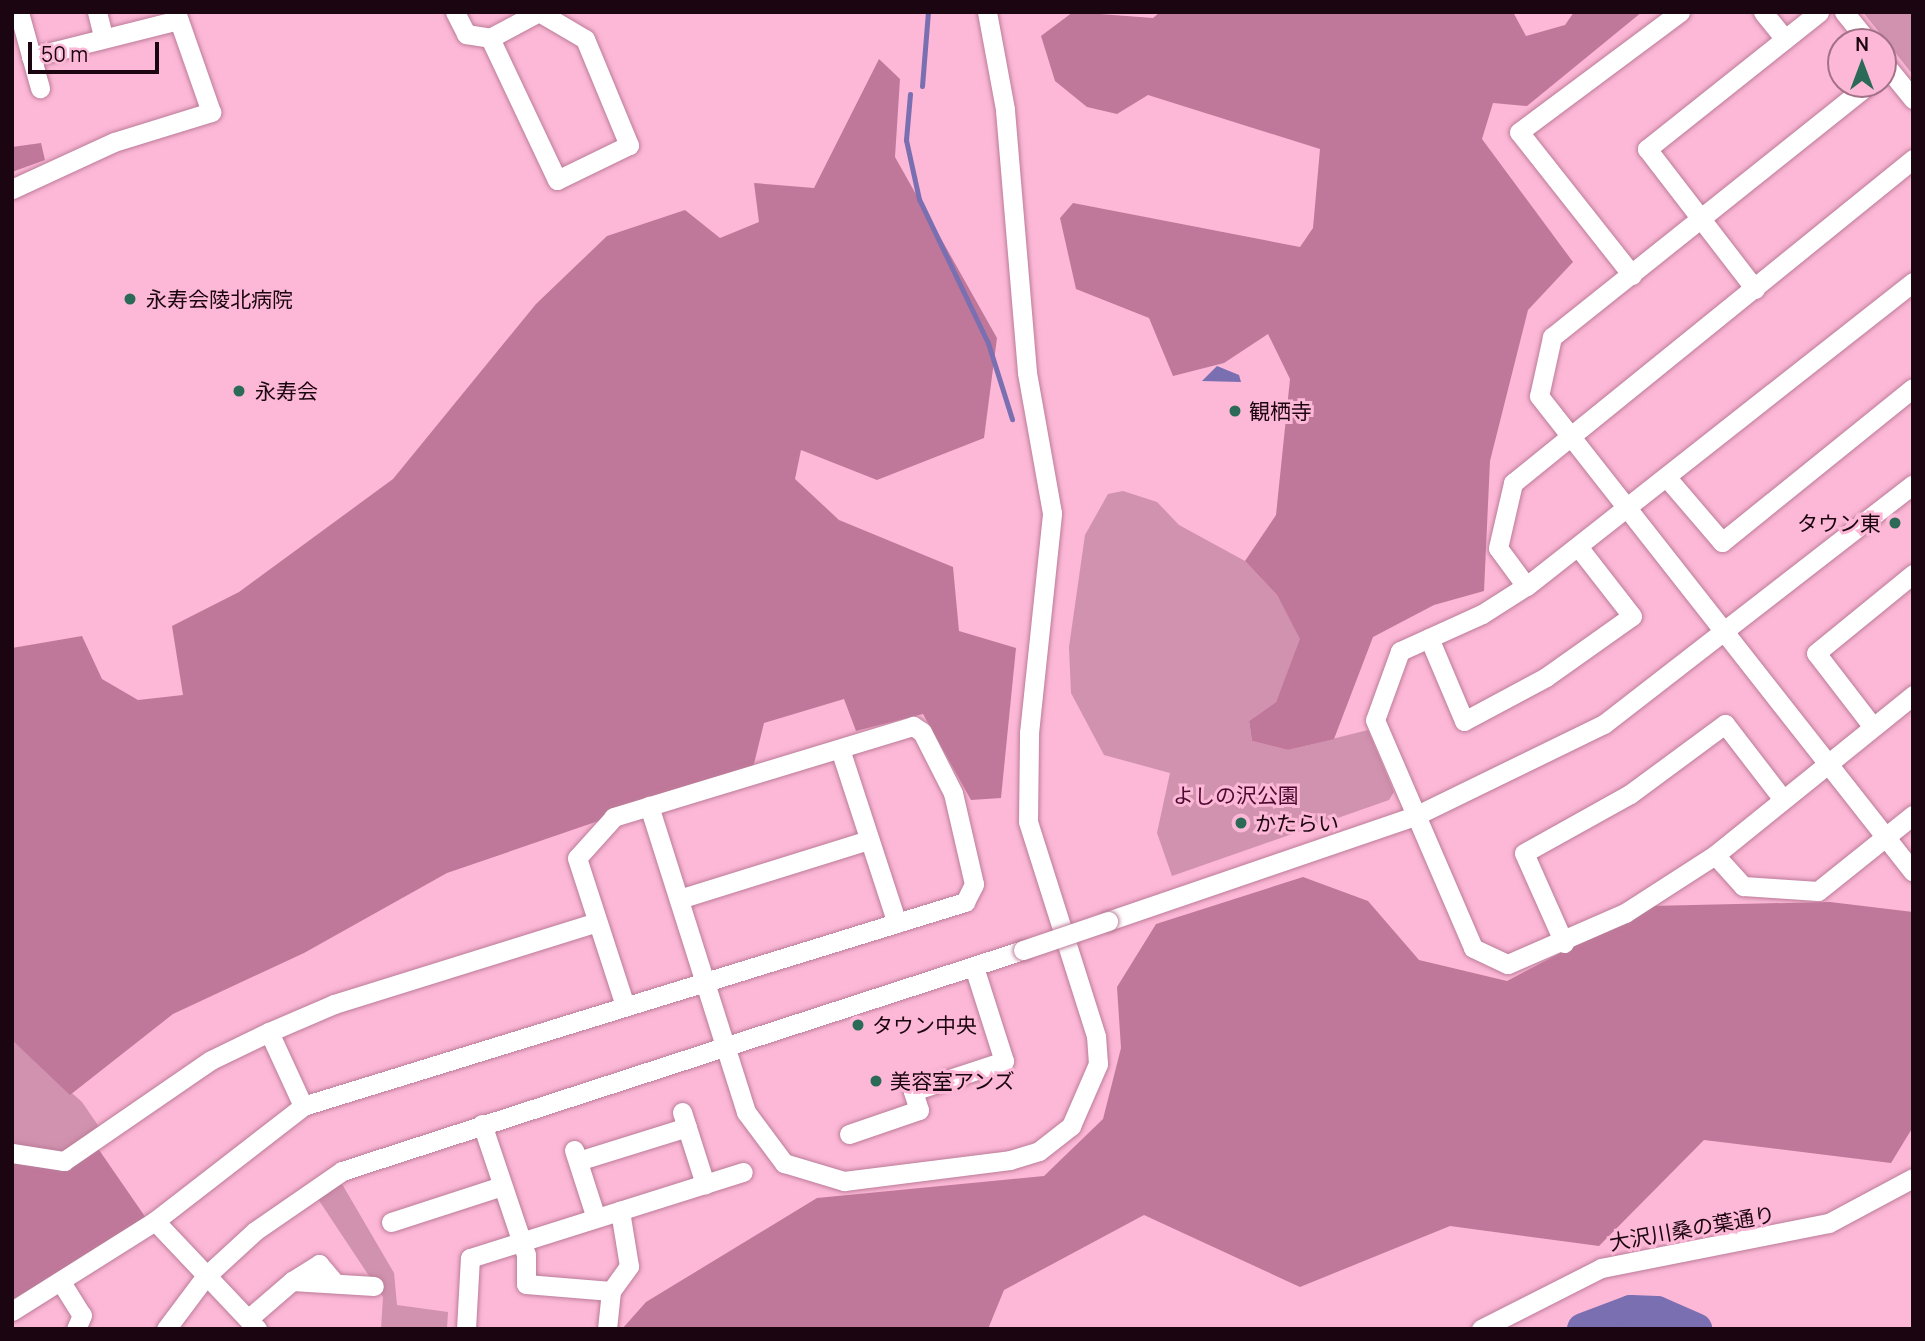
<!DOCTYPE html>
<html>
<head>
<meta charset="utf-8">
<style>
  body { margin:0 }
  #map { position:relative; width:1925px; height:1341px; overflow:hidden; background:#fcb8d6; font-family:Manrope,"Noto Sans JP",sans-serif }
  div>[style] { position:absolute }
  .green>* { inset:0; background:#d092ae }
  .forest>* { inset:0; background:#c0789a }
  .water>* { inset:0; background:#7a6fb1 }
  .stream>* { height:5px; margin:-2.5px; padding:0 2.5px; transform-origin:2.5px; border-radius:2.5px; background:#7a6fb1 }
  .river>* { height:32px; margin:-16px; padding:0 16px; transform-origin:16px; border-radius:16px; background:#7a6fb1 }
  .roads { filter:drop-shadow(0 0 2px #bb7c99) drop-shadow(0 0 2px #bb7c99) }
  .minor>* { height:19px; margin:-9.5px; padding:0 9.5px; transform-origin:9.5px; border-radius:9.5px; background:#fff }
  .bridges { filter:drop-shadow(0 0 2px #bb7c99) drop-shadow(0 0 2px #bb7c99) }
  .minor-bridge>* { height:19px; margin:-9.5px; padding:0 9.5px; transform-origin:9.5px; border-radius:9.5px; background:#fff }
  .dots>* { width:19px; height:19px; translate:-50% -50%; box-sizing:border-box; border:4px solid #fcb8d6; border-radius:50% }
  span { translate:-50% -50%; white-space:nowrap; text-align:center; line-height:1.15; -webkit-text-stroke:6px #fcb8d6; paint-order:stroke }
  .poi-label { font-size:21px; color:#1b0510 }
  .left { translate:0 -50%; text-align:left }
  .right { translate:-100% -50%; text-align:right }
  .park-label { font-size:21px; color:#4d0a31 }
  .street-label { font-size:21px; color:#1b0510 }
  .frame { position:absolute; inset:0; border:14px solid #1b0510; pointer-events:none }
  .north { position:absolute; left:1827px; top:28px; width:70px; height:70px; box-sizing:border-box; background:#fcb8d6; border:2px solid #a27087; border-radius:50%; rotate:0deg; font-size:19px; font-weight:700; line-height:28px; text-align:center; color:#1b0510 }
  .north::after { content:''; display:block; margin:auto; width:24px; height:32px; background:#2b6a57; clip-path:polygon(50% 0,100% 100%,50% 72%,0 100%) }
  .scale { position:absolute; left:28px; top:42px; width:131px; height:32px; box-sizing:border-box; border:4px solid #1b0510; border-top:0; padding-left:9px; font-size:21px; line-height:24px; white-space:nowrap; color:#1b0510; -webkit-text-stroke:5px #fcb8d6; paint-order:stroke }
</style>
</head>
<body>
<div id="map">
  <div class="green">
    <i style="clip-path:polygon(1863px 12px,1913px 12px,1913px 75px)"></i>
    <i style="clip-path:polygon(1123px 491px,1157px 502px,1179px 525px,1245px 561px,1277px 595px,1301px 639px,1276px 702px,1249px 721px,1252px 741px,1288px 750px,1368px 730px,1394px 792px,1389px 800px,1172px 876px,1157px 833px,1170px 773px,1104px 755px,1071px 693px,1069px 647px,1085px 535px,1108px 494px)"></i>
    <i style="clip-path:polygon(12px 1040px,82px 1102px,104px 1134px,64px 1161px,12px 1153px)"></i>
    <i style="clip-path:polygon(342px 1184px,394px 1273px,397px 1305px,448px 1312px,447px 1329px,381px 1329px,383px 1297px,318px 1199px)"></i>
  </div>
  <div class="forest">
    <i style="clip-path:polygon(1073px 12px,1153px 18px,1160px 12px,1513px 12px,1526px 36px,1565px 25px,1574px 12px,1642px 12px,1527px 106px,1493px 103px,1482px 139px,1573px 262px,1528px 310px,1490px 461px,1484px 591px,1434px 605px,1373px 637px,1334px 739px,1288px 750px,1252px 741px,1249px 721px,1276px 702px,1300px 639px,1277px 595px,1245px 561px,1276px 515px,1290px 379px,1268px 334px,1224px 363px,1173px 376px,1149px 318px,1076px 289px,1060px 218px,1073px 203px,1300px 247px,1313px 228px,1320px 149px,1148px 95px,1117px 114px,1087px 107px,1055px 81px,1041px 36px)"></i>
    <i style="clip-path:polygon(879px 59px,900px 79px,895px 157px,997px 338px,984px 438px,877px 480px,801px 450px,795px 479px,839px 520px,953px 567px,959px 631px,1016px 648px,1001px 798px,971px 800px,923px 714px,856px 731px,844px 699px,764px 723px,753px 768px,447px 873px,304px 953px,173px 1014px,70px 1095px,12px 1040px,12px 648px,82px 636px,102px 679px,138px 700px,183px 695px,172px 626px,239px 592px,393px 479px,536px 304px,607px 236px,685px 210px,720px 238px,759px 222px,754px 183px,814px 188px)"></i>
    <i style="clip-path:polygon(41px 143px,45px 160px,12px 172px,12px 147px)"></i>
    <i style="clip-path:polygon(1303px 877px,1368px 901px,1419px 960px,1507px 981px,1650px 906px,1830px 902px,1913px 912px,1913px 1127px,1891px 1163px,1704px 1140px,1599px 1246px,1450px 1226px,1300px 1287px,1144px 1215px,1004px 1290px,988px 1329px,622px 1329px,646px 1302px,817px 1198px,1044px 1176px,1103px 1119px,1121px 1048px,1117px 987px,1156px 924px)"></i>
    <i style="clip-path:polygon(97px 1147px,146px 1218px,12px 1301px,12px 1160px)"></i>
  </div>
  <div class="water">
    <i style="clip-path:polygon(1217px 366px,1239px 375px,1241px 382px,1202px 381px)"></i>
  </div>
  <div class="stream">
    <i style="left:922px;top:86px;width:74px;rotate:-85.4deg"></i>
    <i style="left:910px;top:94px;width:46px;rotate:95deg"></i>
    <i style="left:906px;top:140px;width:60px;rotate:77.6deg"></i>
    <i style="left:919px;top:199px;width:160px;rotate:64.4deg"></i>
    <i style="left:988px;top:343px;width:80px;rotate:72.5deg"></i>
  </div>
  <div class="river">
    <i style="left:1583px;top:1329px;width:51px;rotate:-20.6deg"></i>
    <i style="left:1631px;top:1311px;width:26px;rotate:2deg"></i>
    <i style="left:1657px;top:1312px;width:43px;rotate:23.6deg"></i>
  </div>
  <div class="roads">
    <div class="minor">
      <i style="left:97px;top:12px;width:25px;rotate:76deg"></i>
      <i style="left:455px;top:12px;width:25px;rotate:63deg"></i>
      <i style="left:466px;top:34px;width:24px;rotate:9deg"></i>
      <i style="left:490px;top:38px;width:55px;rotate:-28deg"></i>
      <i style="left:539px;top:12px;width:53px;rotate:30.4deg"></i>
      <i style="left:585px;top:39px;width:115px;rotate:67.5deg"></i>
      <i style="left:629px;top:145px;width:80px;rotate:154.1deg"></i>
      <i style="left:557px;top:180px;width:157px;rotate:-115.3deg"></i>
      <i style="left:1763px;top:12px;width:35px;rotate:51deg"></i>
      <i style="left:1844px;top:12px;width:38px;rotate:51deg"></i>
      <i style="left:20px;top:16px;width:75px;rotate:74.5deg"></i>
      <i style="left:31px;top:57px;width:152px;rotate:-14.1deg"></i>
      <i style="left:1883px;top:62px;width:48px;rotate:51deg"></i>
      <i style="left:1869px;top:84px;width:406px;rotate:141.4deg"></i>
      <i style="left:1552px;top:337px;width:60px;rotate:102.4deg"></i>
      <i style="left:1539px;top:396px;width:605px;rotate:51.84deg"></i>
      <i style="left:12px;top:189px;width:112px;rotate:-24.7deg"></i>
      <i style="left:114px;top:142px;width:102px;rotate:-17.2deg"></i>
      <i style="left:211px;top:112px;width:106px;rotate:-109.3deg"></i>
      <i style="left:1632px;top:275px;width:182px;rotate:-128.3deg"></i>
      <i style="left:1519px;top:132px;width:201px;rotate:-36.7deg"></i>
      <i style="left:1913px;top:282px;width:492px;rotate:141.8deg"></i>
      <i style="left:1526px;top:586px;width:52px;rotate:147.5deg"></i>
      <i style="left:1482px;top:614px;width:90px;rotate:155.7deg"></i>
      <i style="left:1400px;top:651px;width:73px;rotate:109.9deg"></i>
      <i style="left:1375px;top:720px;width:248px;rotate:66.7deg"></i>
      <i style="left:1473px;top:948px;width:38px;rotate:25deg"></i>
      <i style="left:1508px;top:964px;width:128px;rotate:-23.6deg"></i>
      <i style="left:1625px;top:913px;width:107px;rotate:-32.8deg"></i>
      <i style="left:1715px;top:855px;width:255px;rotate:-38.9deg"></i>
      <i style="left:1755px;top:289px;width:177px;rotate:-127.6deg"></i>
      <i style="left:1647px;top:149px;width:220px;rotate:-38.5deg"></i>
      <i style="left:1668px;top:479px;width:83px;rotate:49.4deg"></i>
      <i style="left:1722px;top:542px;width:245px;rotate:-38.9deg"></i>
      <i style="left:1526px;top:586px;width:47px;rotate:-126.4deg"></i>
      <i style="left:1498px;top:548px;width:67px;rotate:-77deg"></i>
      <i style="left:1513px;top:483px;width:515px;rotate:-39.01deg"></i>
      <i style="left:1429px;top:638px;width:90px;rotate:67.1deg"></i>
      <i style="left:1464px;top:721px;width:93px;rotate:-28.2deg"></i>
      <i style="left:1546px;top:677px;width:105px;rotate:-35.3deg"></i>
      <i style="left:1632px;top:616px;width:86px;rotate:-127.9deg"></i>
      <i style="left:1873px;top:727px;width:93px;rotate:-127.6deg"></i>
      <i style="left:1816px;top:653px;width:125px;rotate:-39.2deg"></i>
      <i style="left:840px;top:749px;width:183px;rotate:71.9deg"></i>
      <i style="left:649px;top:806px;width:321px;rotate:72.4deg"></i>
      <i style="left:746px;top:1112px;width:64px;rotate:53.3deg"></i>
      <i style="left:784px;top:1163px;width:63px;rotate:16.7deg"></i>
      <i style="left:844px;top:1181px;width:167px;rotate:-7.2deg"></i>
      <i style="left:1010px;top:1160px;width:30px;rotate:-17deg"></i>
      <i style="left:1039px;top:1151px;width:41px;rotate:-38deg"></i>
      <i style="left:1071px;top:1126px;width:68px;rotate:-66.5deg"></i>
      <i style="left:1098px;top:1064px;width:28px;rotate:-94deg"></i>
      <i style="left:1096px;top:1036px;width:225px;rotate:-107.6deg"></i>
      <i style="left:1028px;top:821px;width:88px;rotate:-89.3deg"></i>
      <i style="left:1029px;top:733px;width:221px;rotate:-84deg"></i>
      <i style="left:1052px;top:513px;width:143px;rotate:-100.1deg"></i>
      <i style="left:1027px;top:372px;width:264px;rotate:-94.8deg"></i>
      <i style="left:1005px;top:109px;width:99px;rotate:-100.5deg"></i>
      <i style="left:1715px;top:855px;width:42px;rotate:47.9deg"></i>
      <i style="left:1743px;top:886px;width:75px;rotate:3.8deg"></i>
      <i style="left:1818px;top:891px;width:122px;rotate:-38.7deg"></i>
      <i style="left:679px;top:899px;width:199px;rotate:-17.3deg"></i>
      <i style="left:1108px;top:921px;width:324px;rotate:-18.9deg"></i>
      <i style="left:1415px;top:816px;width:210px;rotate:-26deg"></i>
      <i style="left:1604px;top:724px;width:391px;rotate:-37.8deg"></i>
      <i style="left:1564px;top:943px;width:98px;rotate:-114deg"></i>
      <i style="left:1524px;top:853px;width:121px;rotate:-29.1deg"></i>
      <i style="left:1630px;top:794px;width:118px;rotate:-36.4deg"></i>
      <i style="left:1725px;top:724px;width:93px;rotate:52.4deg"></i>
      <i style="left:269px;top:1032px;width:81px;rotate:65.3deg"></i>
      <i style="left:682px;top:1112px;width:76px;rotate:72.3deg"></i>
      <i style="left:482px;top:1124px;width:138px;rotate:71.4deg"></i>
      <i style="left:526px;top:1255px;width:29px;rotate:90deg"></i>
      <i style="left:526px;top:1284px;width:85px;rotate:4.7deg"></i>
      <i style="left:849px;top:1134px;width:74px;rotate:-18.9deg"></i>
      <i style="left:919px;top:1110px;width:20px;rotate:-108deg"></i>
      <i style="left:913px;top:1091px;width:96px;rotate:-18.2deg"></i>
      <i style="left:1004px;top:1061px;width:99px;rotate:-107.7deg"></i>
      <i style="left:574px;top:1150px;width:71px;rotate:72.1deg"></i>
      <i style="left:12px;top:1153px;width:53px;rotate:8.7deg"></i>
      <i style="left:64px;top:1161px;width:178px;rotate:-34.5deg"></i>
      <i style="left:211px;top:1060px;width:64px;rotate:-25.8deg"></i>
      <i style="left:269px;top:1032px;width:71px;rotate:-23.3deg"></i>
      <i style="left:334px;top:1004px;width:275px;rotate:-17.3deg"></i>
      <i style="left:578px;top:1161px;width:114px;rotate:-17.3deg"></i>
      <i style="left:155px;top:1221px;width:149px;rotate:46.6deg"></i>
      <i style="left:391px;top:1222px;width:117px;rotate:-18deg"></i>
      <i style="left:292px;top:1281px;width:32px;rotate:-32deg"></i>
      <i style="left:319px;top:1264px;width:25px;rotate:50deg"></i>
      <i style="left:61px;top:1282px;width:39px;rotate:58deg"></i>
      <i style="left:82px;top:1315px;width:15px;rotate:113deg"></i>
      <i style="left:12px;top:1311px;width:169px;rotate:-32.2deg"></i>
      <i style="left:155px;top:1221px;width:187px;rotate:-37.8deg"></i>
      <i style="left:303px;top:1106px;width:693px;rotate:-17.13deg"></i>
      <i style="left:965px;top:902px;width:20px;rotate:-63deg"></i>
      <i style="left:974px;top:884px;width:93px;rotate:-103deg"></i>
      <i style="left:953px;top:793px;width:68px;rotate:-116.9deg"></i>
      <i style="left:922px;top:732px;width:11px;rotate:-146deg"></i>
      <i style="left:913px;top:726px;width:313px;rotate:163.1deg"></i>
      <i style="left:614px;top:817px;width:55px;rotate:132.1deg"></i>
      <i style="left:577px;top:858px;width:156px;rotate:72deg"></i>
      <i style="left:248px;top:1319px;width:58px;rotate:-40.8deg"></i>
      <i style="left:292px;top:1281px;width:82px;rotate:3.5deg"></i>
      <i style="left:166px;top:1329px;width:65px;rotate:-53.1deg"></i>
      <i style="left:205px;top:1277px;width:68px;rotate:-42.6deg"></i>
      <i style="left:255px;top:1231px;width:106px;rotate:-34.6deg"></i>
      <i style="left:342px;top:1171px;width:716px;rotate:-17.98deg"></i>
      <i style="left:466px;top:1329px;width:71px;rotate:-86.8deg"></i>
      <i style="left:470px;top:1258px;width:286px;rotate:-17.5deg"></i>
      <i style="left:607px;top:1329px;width:38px;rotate:-84deg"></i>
      <i style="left:611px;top:1291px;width:31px;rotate:-54deg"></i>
      <i style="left:629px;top:1266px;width:56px;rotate:-99.3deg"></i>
      <i style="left:1481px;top:1329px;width:135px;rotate:-26.9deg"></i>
      <i style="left:1601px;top:1268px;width:232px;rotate:-11.2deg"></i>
      <i style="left:1829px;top:1223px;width:95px;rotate:-28.2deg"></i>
    </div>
  </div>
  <div class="bridges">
    <div class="minor-bridge">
      <i style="left:1023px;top:950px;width:90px;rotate:-18.8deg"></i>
    </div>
  </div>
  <div class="dots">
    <i style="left:130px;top:299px;background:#2b6a57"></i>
    <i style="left:239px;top:391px;background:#2b6a57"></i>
    <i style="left:1235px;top:411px;background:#2b6a57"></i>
    <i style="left:1895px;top:523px;background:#2b6a57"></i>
    <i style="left:1241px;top:823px;background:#2b6a57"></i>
    <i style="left:858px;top:1025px;background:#2b6a57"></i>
    <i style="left:876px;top:1081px;background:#2b6a57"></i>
  </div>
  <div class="poi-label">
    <span class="left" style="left:146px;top:299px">永寿会陵北病院</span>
    <span class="left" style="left:255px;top:391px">永寿会</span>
    <span class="left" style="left:1249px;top:411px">観栖寺</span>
    <span class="right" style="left:1881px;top:523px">タウン東</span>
    <span class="left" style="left:1255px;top:823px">かたらい</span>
    <span class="left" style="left:872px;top:1025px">タウン中央</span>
    <span class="left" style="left:890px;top:1081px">美容室アンズ</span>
  </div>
  <div class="park-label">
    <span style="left:1236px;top:795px">よしの沢公園</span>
  </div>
  <div class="street-label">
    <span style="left:1692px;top:1228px;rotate:-10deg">大沢川桑の葉通り</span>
  </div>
  <div class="frame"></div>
  <div class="north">N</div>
  <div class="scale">50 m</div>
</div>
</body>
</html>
